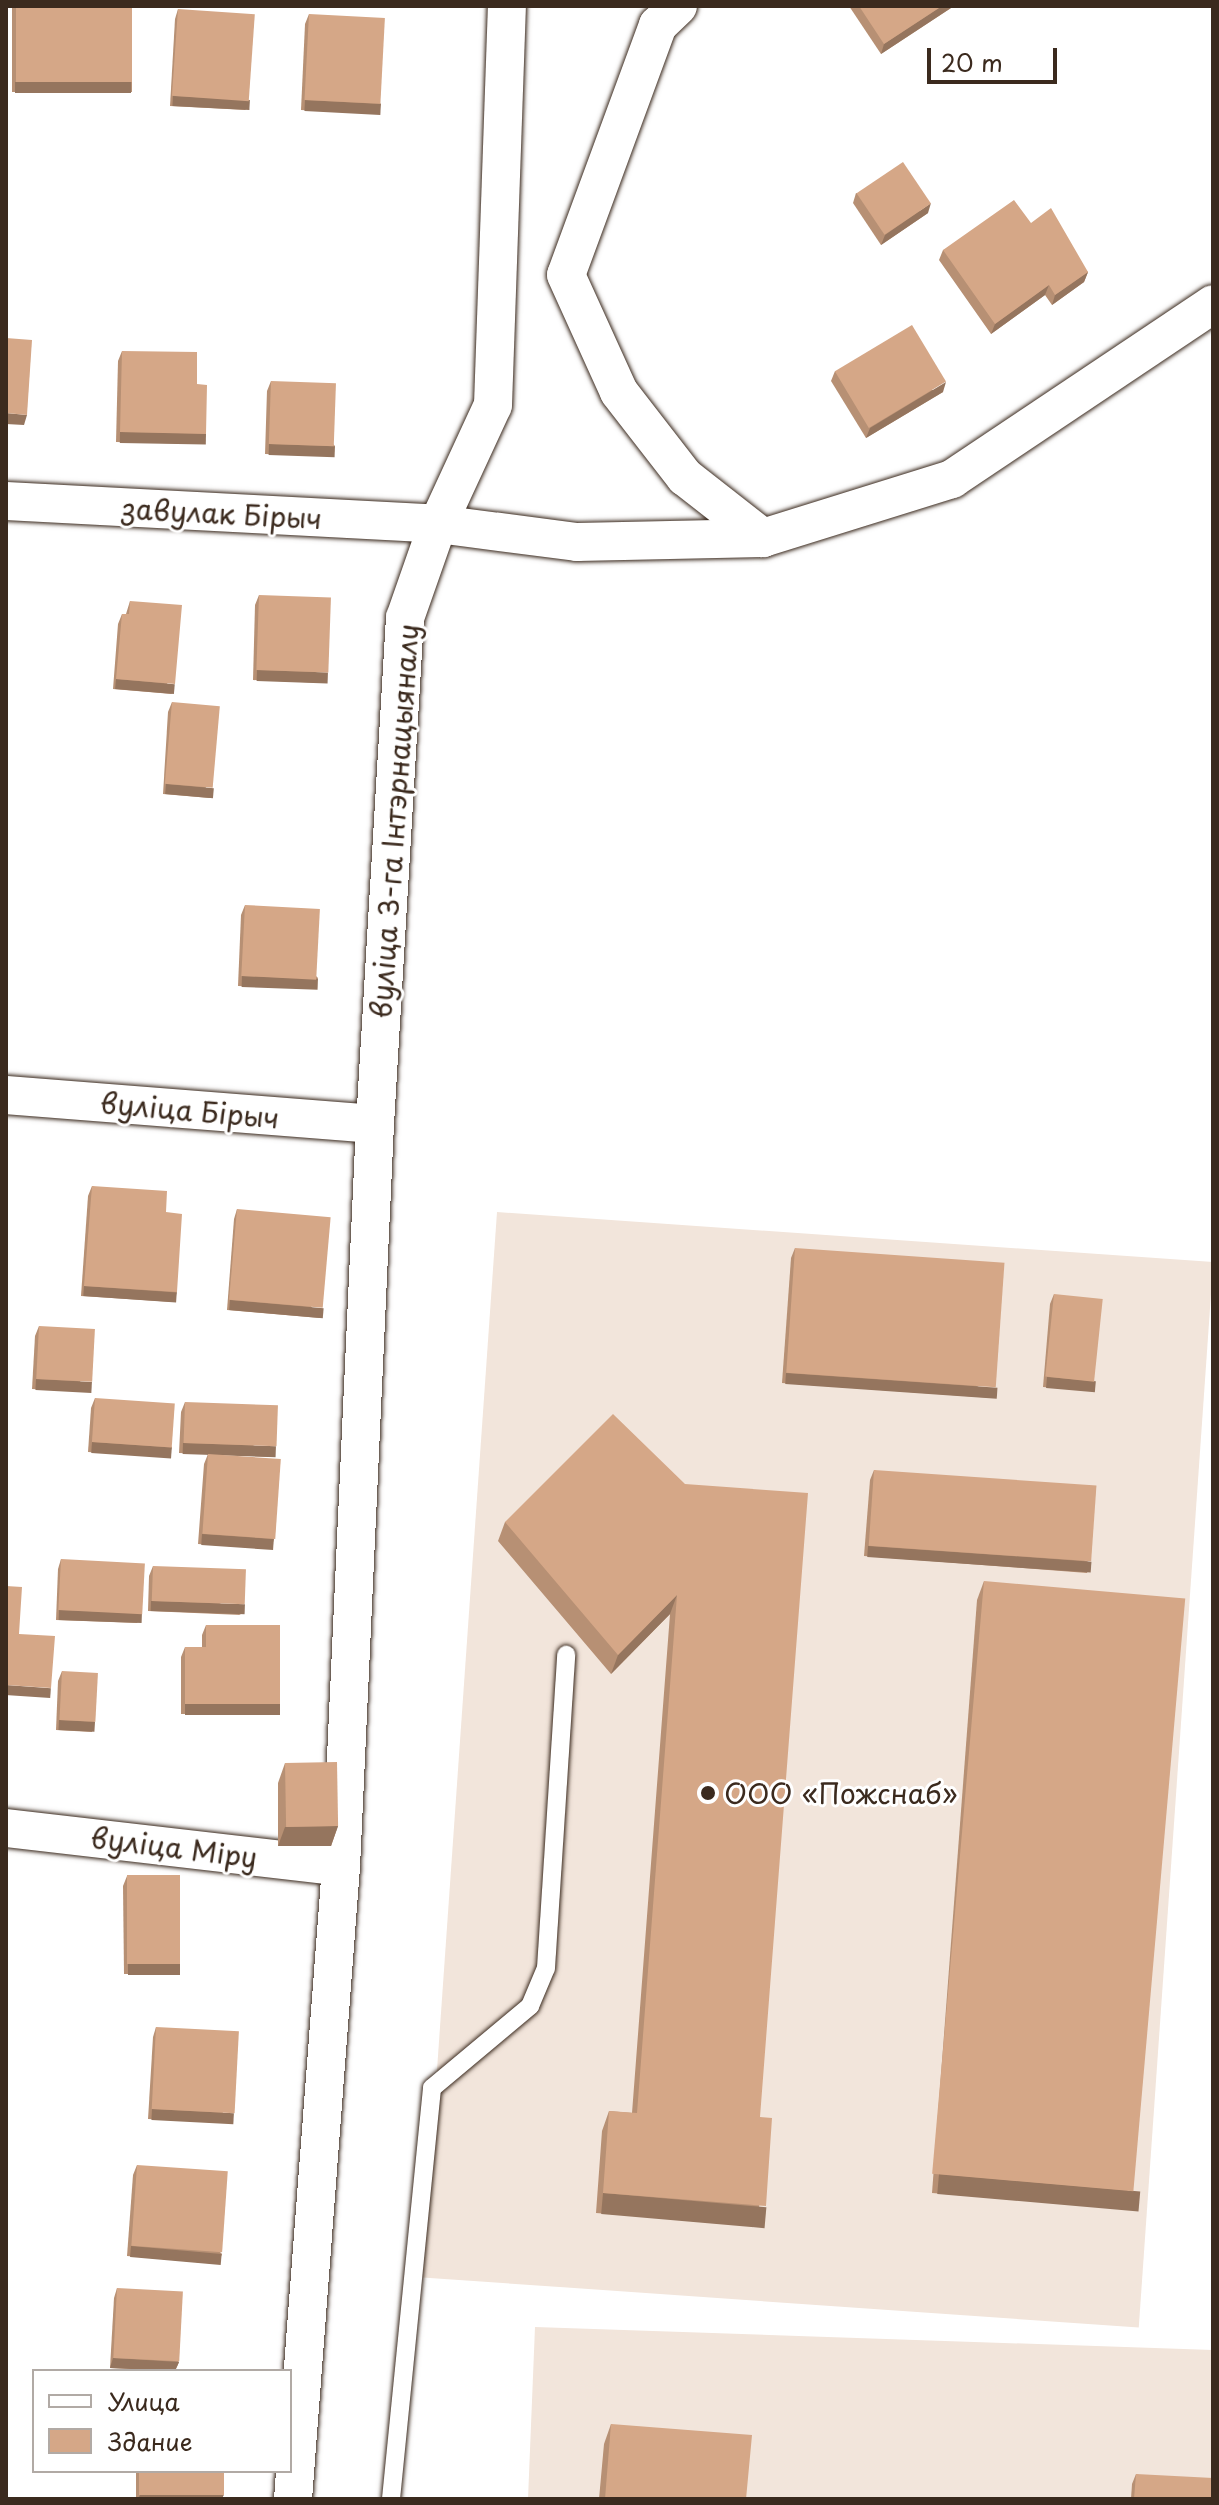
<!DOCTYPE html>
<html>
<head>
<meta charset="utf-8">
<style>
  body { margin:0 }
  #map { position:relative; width:1219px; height:2505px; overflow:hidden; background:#fff; font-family:"Playpen Sans",sans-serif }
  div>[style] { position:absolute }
  .built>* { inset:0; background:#f2e5db; transform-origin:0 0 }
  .roads { filter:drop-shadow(0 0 2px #3b2a1e) drop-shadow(0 0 2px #3b2a1e) }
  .lane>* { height:18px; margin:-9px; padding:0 9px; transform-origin:9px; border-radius:9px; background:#fff }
  .street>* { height:38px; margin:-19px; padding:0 19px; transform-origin:19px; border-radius:19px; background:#fff }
  .wall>* { inset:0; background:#b79074; transform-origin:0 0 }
  .shaded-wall>* { inset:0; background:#95755e; transform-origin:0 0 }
  .building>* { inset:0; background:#d5a787; transform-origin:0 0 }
  .dots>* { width:22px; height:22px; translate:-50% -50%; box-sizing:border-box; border:4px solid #fff; border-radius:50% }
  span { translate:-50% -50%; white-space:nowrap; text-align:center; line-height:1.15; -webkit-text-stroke:6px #fff; paint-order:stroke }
  .street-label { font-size:28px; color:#3b2a1e }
  .poi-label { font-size:28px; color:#3b2a1e }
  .left { translate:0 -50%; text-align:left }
  .frame { position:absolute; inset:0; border:8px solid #3b2a1e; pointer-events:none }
  .legend { position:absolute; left:32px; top:2369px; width:260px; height:104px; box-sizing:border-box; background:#fff; border:2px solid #b1aaa5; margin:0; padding:10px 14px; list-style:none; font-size:24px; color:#3b2a1e }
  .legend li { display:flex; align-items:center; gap:16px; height:40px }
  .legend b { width:40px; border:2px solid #b1aaa5 }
  .scale { position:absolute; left:927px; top:48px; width:130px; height:36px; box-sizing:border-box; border:4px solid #3b2a1e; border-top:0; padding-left:10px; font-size:24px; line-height:28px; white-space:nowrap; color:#3b2a1e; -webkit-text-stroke:6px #fff; paint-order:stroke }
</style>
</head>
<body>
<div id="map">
  <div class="built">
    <i style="left:497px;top:1212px;width:718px;height:1068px;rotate:4deg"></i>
    <i style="clip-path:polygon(535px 2327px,1213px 2350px,1213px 2499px,528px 2499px)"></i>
  </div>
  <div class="roads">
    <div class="lane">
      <i style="left:391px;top:2499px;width:413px;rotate:-84.3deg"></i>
      <i style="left:432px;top:2088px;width:128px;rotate:-39.9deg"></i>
      <i style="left:530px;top:2006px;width:41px;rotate:-67.2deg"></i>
      <i style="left:546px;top:1968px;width:314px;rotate:-86.3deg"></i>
    </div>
    <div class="street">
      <i style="left:678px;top:6px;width:28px;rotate:136deg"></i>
      <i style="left:658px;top:25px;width:266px;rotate:110.2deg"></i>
      <i style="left:566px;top:275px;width:128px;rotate:65.6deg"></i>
      <i style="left:619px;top:392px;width:108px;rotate:52.2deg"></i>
      <i style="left:685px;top:477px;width:99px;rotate:38deg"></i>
      <i style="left:6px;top:501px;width:433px;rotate:3deg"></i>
      <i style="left:438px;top:524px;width:140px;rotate:7.4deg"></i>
      <i style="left:577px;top:542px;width:186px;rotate:-1.2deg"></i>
      <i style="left:763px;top:538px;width:198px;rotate:-17.3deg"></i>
      <i style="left:952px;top:479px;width:314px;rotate:-33.8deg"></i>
      <i style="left:6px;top:1095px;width:370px;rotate:4.5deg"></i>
      <i style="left:6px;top:1828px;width:337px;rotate:6.6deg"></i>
      <i style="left:293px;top:2499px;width:634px;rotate:-85.66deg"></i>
      <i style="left:341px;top:1867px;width:744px;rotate:-87.38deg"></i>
      <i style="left:375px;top:1124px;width:507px;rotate:-86.61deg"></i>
      <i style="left:405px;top:618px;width:100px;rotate:-70.7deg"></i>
      <i style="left:438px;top:524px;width:131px;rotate:-65.2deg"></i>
      <i style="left:493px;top:405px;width:399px;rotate:-88deg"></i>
    </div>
  </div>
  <div class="wall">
    <i style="left:12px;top:6px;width:120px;height:86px"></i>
    <i style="clip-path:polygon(849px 6px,954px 6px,881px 54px)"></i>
    <i style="clip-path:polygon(178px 9px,246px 110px,170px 106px,175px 19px)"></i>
    <i style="clip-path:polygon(309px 14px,381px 104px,377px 114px,301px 110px,305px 24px)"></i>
    <i style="clip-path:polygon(856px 193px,928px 213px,881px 245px,853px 203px)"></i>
    <i style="clip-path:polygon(1031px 223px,1088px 272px,1084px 282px,1052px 305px,1045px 295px,991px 334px,939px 260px,943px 250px)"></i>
    <i style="clip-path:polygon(122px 351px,197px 384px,206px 434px,203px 444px,116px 442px,118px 361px)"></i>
    <i style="clip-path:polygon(835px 371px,943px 392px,866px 438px,831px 381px)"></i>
    <i style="clip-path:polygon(271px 381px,335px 446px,331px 456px,265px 454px,267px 391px)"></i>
    <i style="clip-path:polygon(259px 595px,324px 683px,253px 680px,255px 605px)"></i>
    <i style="clip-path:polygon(130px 601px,172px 694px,113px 689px,118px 624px,122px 614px,126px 614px)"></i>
    <i style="clip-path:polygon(172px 702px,210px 798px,163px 794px,168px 712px)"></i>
    <i style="clip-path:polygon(245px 905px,318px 978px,314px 988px,238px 986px,241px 915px)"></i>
    <i style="clip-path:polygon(92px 1186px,166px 1212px,177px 1292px,173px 1302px,81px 1296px,88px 1196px)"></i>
    <i style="clip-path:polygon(237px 1209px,320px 1318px,227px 1310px,234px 1219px)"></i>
    <i style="clip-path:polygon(795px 1248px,993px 1398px,782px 1383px,791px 1258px)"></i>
    <i style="clip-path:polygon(1054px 1294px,1093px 1391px,1043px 1387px,1050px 1304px)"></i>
    <i style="clip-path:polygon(39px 1326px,88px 1392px,32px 1389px,35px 1336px)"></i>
    <i style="clip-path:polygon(95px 1398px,172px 1447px,169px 1457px,88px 1452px,91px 1408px)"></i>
    <i style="clip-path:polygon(185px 1402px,272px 1457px,221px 1455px,274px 1539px,271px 1549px,198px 1544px,204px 1464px,208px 1454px,179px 1453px,181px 1412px)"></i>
    <i style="clip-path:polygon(874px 1470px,1091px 1563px,1087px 1573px,864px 1556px,870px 1480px)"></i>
    <i style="clip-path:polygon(685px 1484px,760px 2117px,759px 2225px,596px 2213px,602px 2131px,609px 2111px,632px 2113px,670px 1614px,611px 1674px,498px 1541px,505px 1522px)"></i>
    <i style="clip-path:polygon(61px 1559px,138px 1623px,56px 1620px,58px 1569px)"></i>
    <i style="clip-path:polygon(153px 1566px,241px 1615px,148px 1611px,149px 1576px)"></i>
    <i style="clip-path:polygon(984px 1581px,1132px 2209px,932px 2193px,977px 1600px)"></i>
    <i style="clip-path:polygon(206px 1625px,280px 1704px,277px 1714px,181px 1714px,181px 1657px,185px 1647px,202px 1647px,202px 1635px)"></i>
    <i style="clip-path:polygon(62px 1671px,95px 1722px,92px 1732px,56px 1730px,58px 1681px)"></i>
    <i style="clip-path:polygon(285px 1763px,338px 1826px,331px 1846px,278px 1846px,278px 1783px)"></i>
    <i style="clip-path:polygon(127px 1876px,180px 1964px,177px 1974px,124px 1974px,123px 1886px)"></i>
    <i style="clip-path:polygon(156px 2027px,231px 2123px,148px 2119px,153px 2037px)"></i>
    <i style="clip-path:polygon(137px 2165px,222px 2254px,218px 2264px,127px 2256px,133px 2175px)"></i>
    <i style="clip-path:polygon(117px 2288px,179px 2362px,175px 2371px,110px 2368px,114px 2298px)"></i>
    <i style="clip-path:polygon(611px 2424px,746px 2499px,599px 2499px,604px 2444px)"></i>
    <i style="clip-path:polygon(136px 2471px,224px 2471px,224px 2494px,222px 2499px,136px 2499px)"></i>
    <i style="clip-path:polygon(1136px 2474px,1213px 2499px,1131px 2499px,1132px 2484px)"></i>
  </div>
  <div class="shaded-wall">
    <i style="clip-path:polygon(942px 6px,954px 6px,881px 54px,884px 44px)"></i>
    <i style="left:15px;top:82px;width:116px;height:11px"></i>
    <i style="left:173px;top:96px;width:77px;height:10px;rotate:3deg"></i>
    <i style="left:305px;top:100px;width:76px;height:11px;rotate:3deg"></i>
    <i style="clip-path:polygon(931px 203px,928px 213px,881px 245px,885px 235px)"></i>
    <i style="clip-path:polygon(1088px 272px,1084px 282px,1052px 305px,1055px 295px)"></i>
    <i style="clip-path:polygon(1049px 285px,1045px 295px,991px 334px,995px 324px)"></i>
    <i style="clip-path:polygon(946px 382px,943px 392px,866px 438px,870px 428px)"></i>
    <i style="clip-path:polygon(6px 413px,27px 415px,24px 425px,6px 424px)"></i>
    <i style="left:120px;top:432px;width:86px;height:11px;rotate:1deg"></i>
    <i style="left:269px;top:444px;width:66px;height:11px;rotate:2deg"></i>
    <i style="left:257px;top:670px;width:71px;height:11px;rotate:2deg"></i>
    <i style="left:116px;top:679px;width:59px;height:10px;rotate:5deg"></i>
    <i style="left:166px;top:784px;width:48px;height:10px;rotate:5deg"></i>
    <i style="left:242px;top:976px;width:76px;height:11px;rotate:2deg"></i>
    <i style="left:84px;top:1286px;width:93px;height:10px;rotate:4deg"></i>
    <i style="left:230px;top:1300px;width:94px;height:10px;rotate:5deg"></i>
    <i style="left:786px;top:1373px;width:212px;height:11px;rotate:4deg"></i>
    <i style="left:1047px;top:1377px;width:49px;height:11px;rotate:5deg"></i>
    <i style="left:36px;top:1379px;width:56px;height:11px;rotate:3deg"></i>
    <i style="left:92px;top:1442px;width:80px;height:11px;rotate:4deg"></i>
    <i style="left:183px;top:1443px;width:93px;height:11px;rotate:2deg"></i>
    <i style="left:202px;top:1534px;width:72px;height:11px;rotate:4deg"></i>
    <i style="left:868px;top:1546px;width:224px;height:11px;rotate:4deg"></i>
    <i style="clip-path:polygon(677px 1595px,670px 1614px,611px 1674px,618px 1655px)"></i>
    <i style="left:151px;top:1601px;width:94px;height:10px;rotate:2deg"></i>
    <i style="left:59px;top:1610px;width:83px;height:10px;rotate:2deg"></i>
    <i style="left:6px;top:1685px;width:45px;height:10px;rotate:4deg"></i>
    <i style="left:185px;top:1704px;width:95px;height:11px"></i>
    <i style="left:59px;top:1720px;width:36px;height:10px;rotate:3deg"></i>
    <i style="clip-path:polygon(338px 1826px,331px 1846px,278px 1846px,285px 1827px)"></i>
    <i style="left:128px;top:1964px;width:52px;height:11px"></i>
    <i style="left:152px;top:2109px;width:82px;height:11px;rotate:3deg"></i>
    <i style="left:939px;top:2174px;width:202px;height:20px;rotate:5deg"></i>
    <i style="left:603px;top:2193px;width:164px;height:21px;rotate:5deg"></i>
    <i style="left:131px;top:2246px;width:91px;height:11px;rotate:5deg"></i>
    <i style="clip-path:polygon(113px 2358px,179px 2362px,175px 2371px,110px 2368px)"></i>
    <i style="clip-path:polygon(224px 2494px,222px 2499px,138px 2499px,140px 2495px)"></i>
  </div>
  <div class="building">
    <i style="left:16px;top:6px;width:116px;height:76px"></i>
    <i style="clip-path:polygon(859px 6px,942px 6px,884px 44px)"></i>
    <i style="left:178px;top:9px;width:77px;height:87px;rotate:4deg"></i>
    <i style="left:309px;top:14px;width:76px;height:86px;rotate:3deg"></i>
    <i style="left:903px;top:162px;width:50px;height:56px;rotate:56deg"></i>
    <i style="clip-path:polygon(1014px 200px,1031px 223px,1051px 208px,1088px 272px,1055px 295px,1049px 285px,995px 324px,943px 250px)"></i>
    <i style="left:912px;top:325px;width:66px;height:90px;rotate:59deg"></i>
    <i style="clip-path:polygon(6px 338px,32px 340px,27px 415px,6px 413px)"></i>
    <i style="clip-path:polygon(122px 351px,197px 352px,197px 384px,207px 385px,206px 434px,120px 432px)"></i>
    <i style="left:271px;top:381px;width:65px;height:63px;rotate:2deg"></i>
    <i style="left:259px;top:595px;width:72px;height:75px;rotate:2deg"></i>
    <i style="clip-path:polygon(130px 601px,182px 605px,175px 684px,116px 679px,122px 614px,129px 614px)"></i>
    <i style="left:172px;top:702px;width:48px;height:82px;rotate:5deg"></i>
    <i style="left:245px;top:905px;width:75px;height:71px;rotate:3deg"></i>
    <i style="clip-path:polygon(92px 1186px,167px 1191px,166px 1212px,182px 1214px,177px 1292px,84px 1286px)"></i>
    <i style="left:237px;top:1209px;width:94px;height:91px;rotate:5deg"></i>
    <i style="left:795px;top:1248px;width:210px;height:125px;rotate:4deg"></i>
    <i style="left:1054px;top:1294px;width:49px;height:83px;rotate:6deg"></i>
    <i style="left:39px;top:1326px;width:56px;height:53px;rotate:3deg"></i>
    <i style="left:95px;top:1398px;width:80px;height:44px;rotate:4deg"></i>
    <i style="left:185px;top:1402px;width:93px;height:41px;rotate:2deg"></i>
    <i style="clip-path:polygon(613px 1414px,685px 1484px,808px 1493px,760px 2117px,772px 2118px,766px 2206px,603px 2193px,609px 2111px,637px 2113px,677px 1595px,618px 1655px,505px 1522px)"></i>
    <i style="left:208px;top:1454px;width:73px;height:80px;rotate:4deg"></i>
    <i style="left:874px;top:1470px;width:223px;height:76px;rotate:4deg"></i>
    <i style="left:61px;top:1559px;width:84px;height:51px;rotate:3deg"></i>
    <i style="left:153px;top:1566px;width:93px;height:35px;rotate:2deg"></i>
    <i style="left:984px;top:1581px;width:202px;height:595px;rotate:5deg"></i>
    <i style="clip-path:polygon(6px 1586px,22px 1587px,19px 1634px,55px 1636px,51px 1688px,6px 1685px)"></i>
    <i style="clip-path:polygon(206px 1625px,280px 1625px,280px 1704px,185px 1704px,185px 1647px,206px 1647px)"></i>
    <i style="left:62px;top:1671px;width:36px;height:49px;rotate:3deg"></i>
    <i style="left:337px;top:1762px;width:64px;height:52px;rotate:89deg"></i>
    <i style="left:180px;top:1875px;width:89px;height:53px;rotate:90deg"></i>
    <i style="left:156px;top:2027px;width:83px;height:82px;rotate:3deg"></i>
    <i style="left:137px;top:2165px;width:91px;height:81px;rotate:4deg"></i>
    <i style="left:117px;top:2288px;width:66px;height:70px;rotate:3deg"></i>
    <i style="clip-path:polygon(611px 2424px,752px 2435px,746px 2499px,605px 2499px)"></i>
    <i style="left:139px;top:2471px;width:85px;height:24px"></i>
    <i style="clip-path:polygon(1136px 2474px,1213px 2478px,1213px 2499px,1134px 2499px)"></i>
  </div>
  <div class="dots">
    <i style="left:708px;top:1793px;background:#3b2a1e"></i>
  </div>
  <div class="street-label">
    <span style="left:222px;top:513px;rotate:3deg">завулак Бірыч</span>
    <span style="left:394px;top:821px;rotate:-86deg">вуліца 3-га Інтэрнацыяналу</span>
    <span style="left:190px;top:1110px;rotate:5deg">вуліца Бірыч</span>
    <span style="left:174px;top:1847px;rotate:7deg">вуліца Міру</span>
  </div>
  <div class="poi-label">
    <span class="left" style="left:724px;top:1793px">ООО «Пожснаб»</span>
  </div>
  <div class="frame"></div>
  <ul class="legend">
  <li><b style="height:10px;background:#fff"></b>Улица</li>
  <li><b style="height:22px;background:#d5a787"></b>Здание</li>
  </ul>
  <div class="scale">20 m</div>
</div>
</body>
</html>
